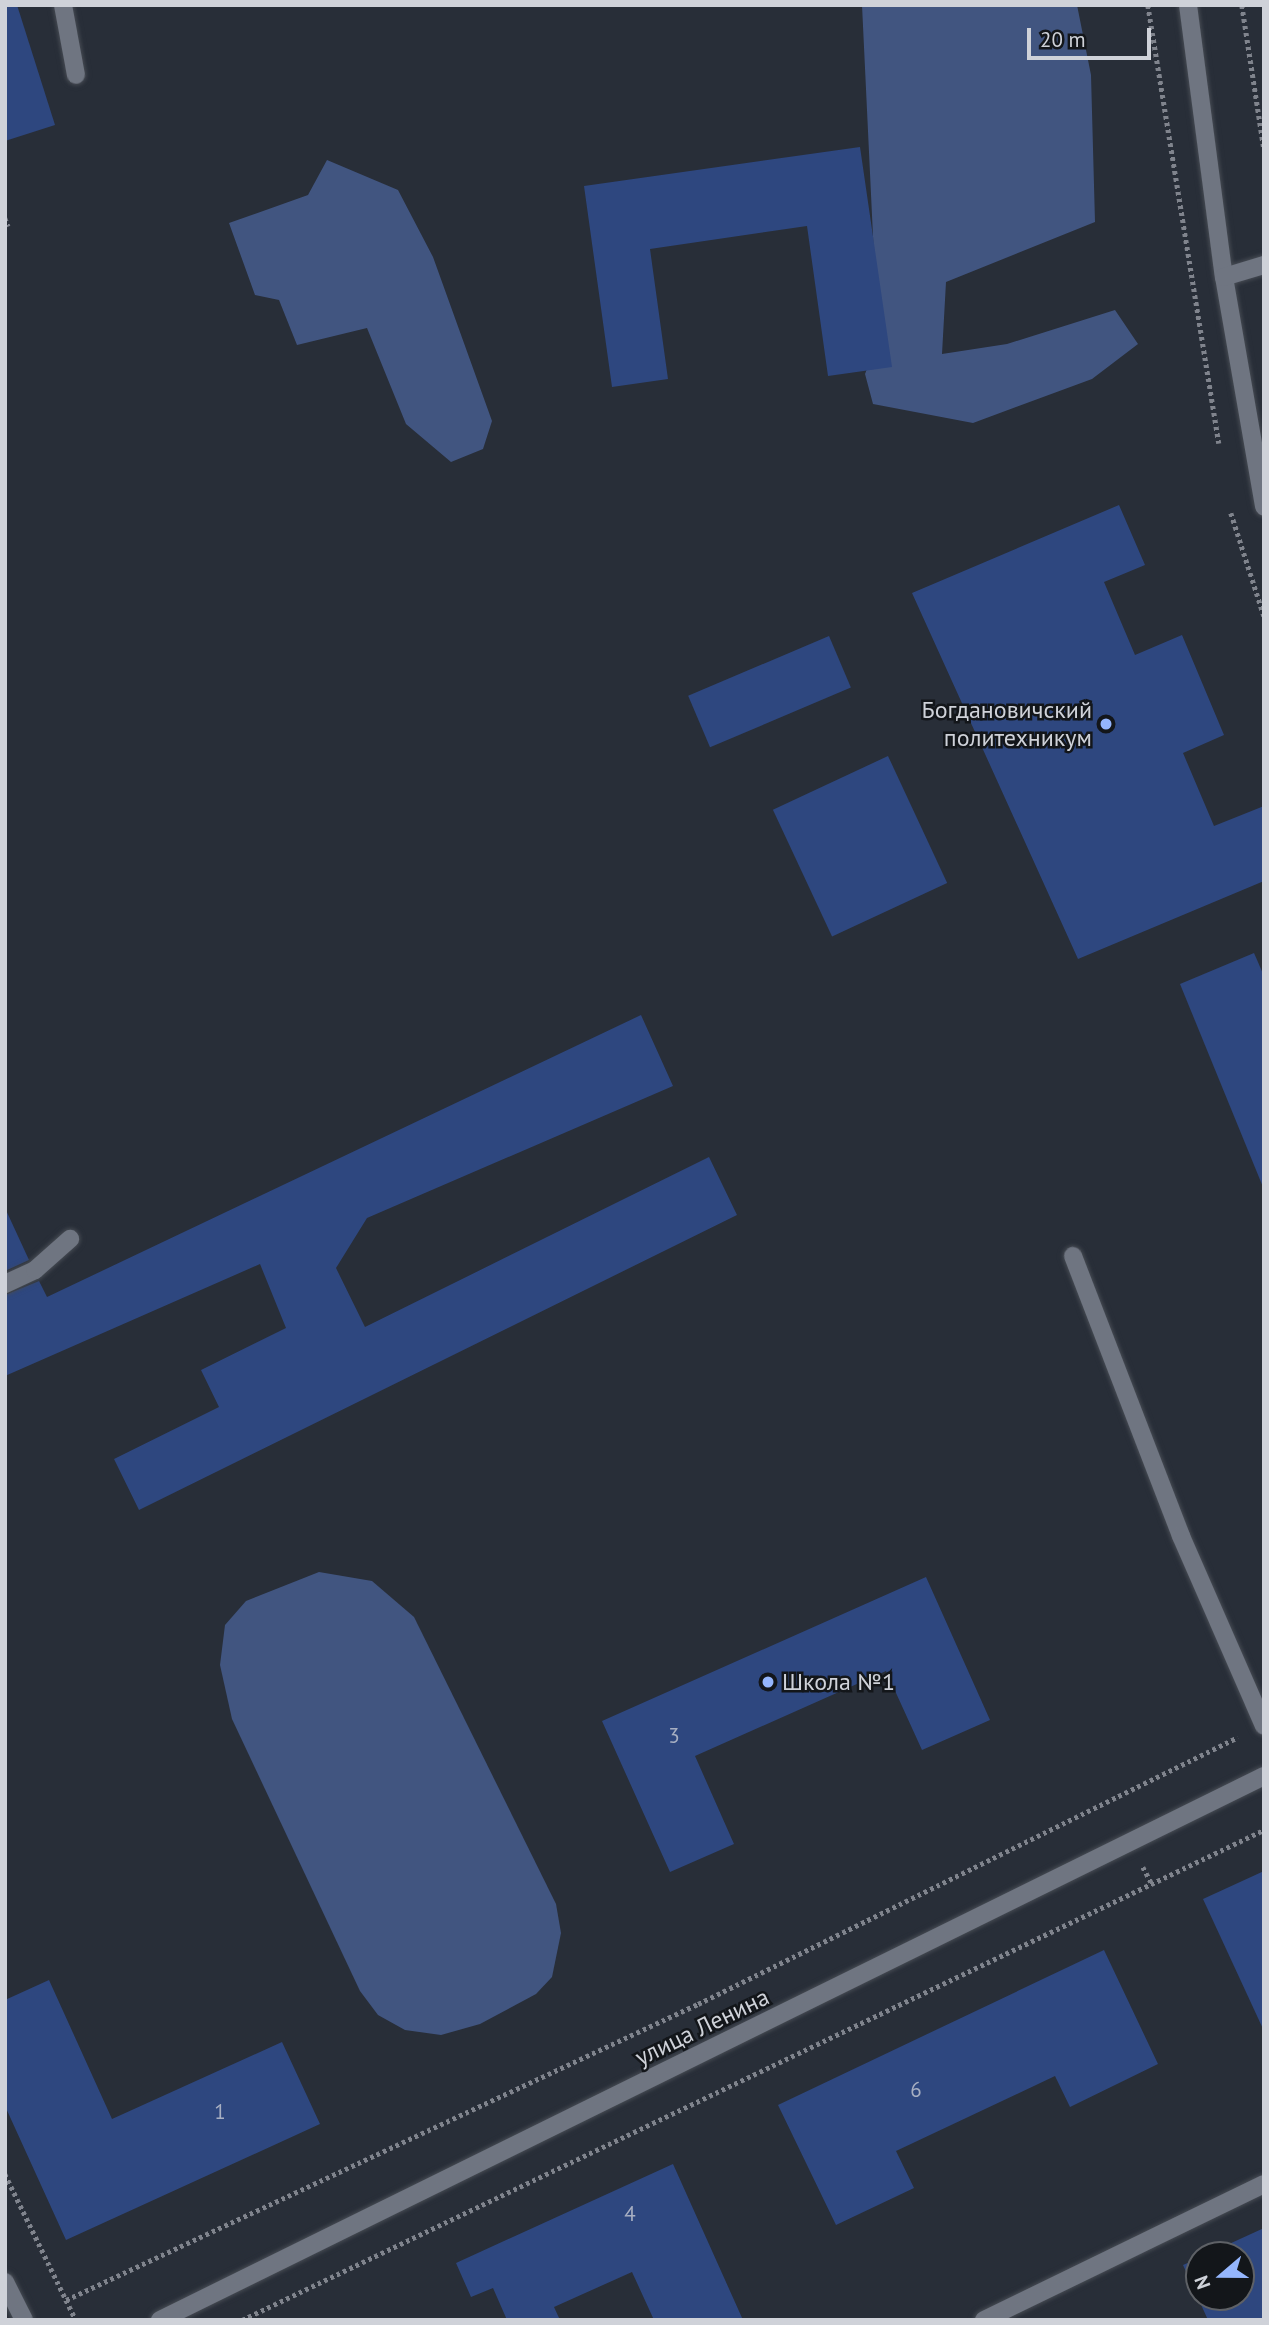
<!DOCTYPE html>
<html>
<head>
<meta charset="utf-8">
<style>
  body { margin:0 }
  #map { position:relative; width:1269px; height:2325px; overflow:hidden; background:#282e38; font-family:"PT Sans",sans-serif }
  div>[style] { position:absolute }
  .green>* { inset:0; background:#415580 }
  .building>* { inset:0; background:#2e477f; transform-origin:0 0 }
  .path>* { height:4.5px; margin-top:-2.25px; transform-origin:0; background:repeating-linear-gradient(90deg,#80848d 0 3.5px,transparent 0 7px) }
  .roads { filter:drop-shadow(0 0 2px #464b53) drop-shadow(0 0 2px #464b53) }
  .service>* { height:18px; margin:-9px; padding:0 9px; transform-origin:9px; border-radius:9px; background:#6f7581 }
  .minor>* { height:18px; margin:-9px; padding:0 9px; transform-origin:9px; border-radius:9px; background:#6f7581 }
  .dots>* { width:19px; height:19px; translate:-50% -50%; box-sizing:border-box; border:4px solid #13161a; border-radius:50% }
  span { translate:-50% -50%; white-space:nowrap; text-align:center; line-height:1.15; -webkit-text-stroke:5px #13161a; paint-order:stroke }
  .number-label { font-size:21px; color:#a7afc2 }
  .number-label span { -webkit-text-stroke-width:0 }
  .poi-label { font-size:24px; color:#cfd2d9 }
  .right { translate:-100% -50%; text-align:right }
  .left { translate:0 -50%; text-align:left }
  .street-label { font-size:24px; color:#cfd2d9 }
  .frame { position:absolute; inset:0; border:7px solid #cfd2d9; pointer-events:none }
  .north { position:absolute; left:1185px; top:2241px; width:70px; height:70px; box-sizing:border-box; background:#13161a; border:2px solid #5e6166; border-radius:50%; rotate:250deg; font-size:19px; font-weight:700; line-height:28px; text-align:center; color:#cfd2d9 }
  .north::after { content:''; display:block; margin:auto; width:24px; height:32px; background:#95b6fd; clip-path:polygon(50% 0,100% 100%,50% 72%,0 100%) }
  .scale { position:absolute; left:1027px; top:28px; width:124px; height:32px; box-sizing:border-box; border:4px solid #cfd2d9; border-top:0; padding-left:9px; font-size:21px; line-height:24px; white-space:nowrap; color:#cfd2d9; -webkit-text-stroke:5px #13161a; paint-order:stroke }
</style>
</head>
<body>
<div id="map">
  <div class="green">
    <i style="clip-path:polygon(862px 5px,1077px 5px,1091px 75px,1095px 222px,946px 282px,942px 354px,1007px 344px,1115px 310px,1138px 344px,1092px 379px,973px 423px,873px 404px,865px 374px,878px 341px)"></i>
    <i style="clip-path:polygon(327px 160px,398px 190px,433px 257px,492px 421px,483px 449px,451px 462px,406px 424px,367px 328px,297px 345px,279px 300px,255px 295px,229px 223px,308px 195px)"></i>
    <i style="clip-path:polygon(319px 1572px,372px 1581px,414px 1617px,556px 1904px,561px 1933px,552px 1977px,536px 1994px,480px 2024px,441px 2035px,405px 2030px,378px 2015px,360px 1991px,232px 1719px,220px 1665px,225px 1625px,246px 1601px)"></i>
  </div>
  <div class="building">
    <i style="clip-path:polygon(5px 5px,17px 5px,55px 125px,5px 141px)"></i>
    <i style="clip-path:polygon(860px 147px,892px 367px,828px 376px,807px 226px,650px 249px,668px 379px,612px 387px,584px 186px)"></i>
    <i style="clip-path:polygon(1119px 505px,1145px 565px,1104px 582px,1135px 655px,1182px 635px,1224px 735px,1183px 753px,1214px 826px,1264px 806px,1264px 881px,1078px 959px,912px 593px)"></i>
    <i style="left:829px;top:636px;width:56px;height:153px;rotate:67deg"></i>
    <i style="left:888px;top:756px;width:140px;height:127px;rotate:65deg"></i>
    <i style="clip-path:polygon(1254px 953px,1264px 976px,1263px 1187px,1180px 984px)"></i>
    <i style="clip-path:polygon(641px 1015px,673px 1086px,367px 1218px,336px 1268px,365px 1327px,709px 1157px,737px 1215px,139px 1510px,114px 1459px,219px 1407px,201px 1370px,286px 1328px,260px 1264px,5px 1376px,5px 1295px,39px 1281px,47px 1297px)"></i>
    <i style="clip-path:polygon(5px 1208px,29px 1260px,5px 1271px)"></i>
    <i style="clip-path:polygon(926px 1577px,990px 1720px,922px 1750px,886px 1671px,695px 1756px,734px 1844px,670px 1872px,602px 1721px)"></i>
    <i style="clip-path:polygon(1264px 1871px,1264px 2031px,1203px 1899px)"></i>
    <i style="clip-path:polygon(1104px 1950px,1158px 2064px,1070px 2107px,1055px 2076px,896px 2151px,914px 2188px,836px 2225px,778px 2105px)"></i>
    <i style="clip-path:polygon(49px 1980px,112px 2119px,282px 2042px,320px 2124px,66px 2240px,5px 2106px,5px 2000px)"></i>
    <i style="clip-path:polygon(673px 2164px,743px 2320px,654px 2320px,632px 2272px,554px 2307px,560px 2320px,507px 2320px,493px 2288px,471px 2297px,456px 2263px)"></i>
    <i style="clip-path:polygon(1264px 2228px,1264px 2320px,1208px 2320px,1183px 2265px,1199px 2258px,1199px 2297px,1241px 2297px,1241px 2255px,1205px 2255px)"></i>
  </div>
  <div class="path">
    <i style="left:1148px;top:5px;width:444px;rotate:80.8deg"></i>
    <i style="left:1242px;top:5px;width:146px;rotate:81.3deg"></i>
    <i style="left:5px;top:218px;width:9px;rotate:69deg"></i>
    <i style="left:1231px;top:513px;width:108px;rotate:72.2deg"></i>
    <i style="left:1143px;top:1867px;width:17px;rotate:62deg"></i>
    <i style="left:5px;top:2174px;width:162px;rotate:64.1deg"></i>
    <i style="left:66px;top:2300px;width:698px;rotate:-25.1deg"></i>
    <i style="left:698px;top:2004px;width:602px;rotate:-26.31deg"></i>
    <i style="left:242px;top:2320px;width:1133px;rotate:-25.62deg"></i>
  </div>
  <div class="roads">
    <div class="service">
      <i style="left:63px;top:5px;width:71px;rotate:79.5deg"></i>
      <i style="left:5px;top:1284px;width:33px;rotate:-25deg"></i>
      <i style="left:35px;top:1270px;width:47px;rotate:-41.5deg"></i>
      <i style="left:984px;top:2320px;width:311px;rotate:-25.9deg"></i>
    </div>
    <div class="minor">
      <i style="left:1188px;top:5px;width:274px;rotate:82.5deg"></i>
      <i style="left:1224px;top:277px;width:233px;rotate:80.1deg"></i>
      <i style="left:1224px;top:277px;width:42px;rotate:-16.7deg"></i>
      <i style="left:1073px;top:1256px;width:300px;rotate:68.9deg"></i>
      <i style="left:1181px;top:1536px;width:207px;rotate:66.4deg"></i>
      <i style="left:5px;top:2282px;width:42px;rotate:63.4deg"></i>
      <i style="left:160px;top:2320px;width:1231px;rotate:-26.23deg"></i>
    </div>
  </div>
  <div class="dots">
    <i style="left:1106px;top:724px;background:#95b6fd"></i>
    <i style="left:768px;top:1682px;background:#95b6fd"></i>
  </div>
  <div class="number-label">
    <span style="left:674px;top:1736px">3</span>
    <span style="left:916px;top:2090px">6</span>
    <span style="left:220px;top:2112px">1</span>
    <span style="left:630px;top:2214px">4</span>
  </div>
  <div class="poi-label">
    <span class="right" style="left:1092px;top:724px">Богдановичский<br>политехникум</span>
    <span class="left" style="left:782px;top:1682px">Школа №1</span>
  </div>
  <div class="street-label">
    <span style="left:702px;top:2027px;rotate:-26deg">улица Ленина</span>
  </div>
  <div class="frame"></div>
  <div class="north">N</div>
  <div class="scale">20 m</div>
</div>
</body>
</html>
